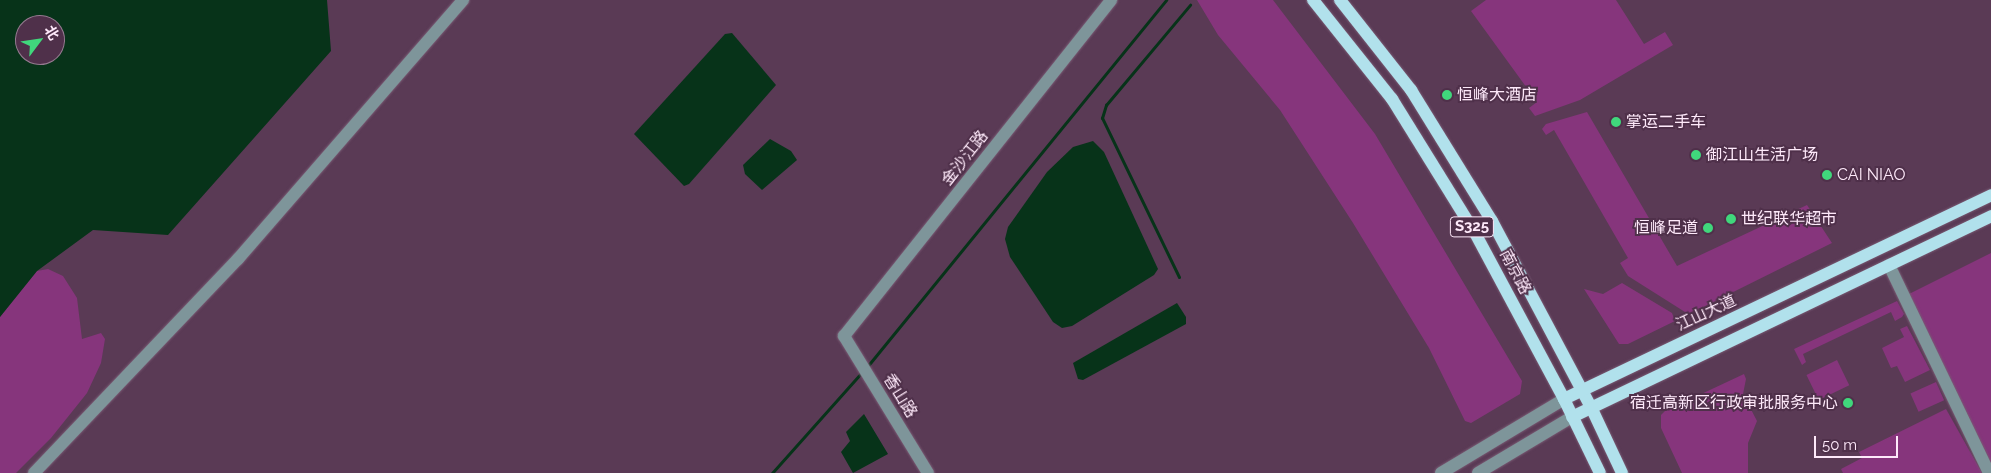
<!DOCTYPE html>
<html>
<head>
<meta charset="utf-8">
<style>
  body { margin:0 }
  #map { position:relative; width:1991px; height:473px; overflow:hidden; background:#5a3a55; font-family:Raleway,"Noto Sans SC",sans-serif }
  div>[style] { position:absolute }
  .green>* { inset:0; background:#86357c; transform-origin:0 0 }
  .water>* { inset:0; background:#073319 }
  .stream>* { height:3px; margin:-1.5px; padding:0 1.5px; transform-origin:1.5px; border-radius:1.5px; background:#073319 }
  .roads { filter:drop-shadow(0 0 1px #785a73) drop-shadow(0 0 1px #785a73) }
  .minor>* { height:12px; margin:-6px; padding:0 6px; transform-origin:6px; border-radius:6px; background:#7e959a }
  .major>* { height:12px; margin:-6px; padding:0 6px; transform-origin:6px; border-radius:6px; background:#b1e1ec }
  .dots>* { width:14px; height:14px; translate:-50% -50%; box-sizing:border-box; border:2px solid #4f304a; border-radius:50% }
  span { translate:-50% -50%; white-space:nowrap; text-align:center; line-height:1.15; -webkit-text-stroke:4px #4f304a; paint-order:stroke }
  .shield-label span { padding:1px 4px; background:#4f304a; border:1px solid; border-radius:4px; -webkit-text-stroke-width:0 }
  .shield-label { font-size:15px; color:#fee9fa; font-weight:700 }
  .poi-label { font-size:16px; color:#fee9fa }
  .left { translate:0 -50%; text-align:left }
  .right { translate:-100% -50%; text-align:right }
  .street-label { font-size:16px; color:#fee9fa }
  .north { position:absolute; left:15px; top:15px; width:50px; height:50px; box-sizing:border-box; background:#4f304a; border:1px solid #957a90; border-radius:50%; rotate:59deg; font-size:14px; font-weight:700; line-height:20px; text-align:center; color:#fee9fa }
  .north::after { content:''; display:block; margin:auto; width:18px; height:22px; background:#40d77c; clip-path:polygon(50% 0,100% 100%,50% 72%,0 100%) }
  .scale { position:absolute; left:1814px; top:436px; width:84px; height:22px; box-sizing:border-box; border:2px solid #fee9fa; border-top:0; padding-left:6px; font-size:15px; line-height:18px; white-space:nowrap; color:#fee9fa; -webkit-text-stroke:4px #4f304a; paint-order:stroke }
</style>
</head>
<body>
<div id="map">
  <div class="green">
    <i style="clip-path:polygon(1197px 0,1273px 0,1375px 134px,1522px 381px,1520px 394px,1471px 423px,1465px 421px,1429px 348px,1353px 223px,1280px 110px,1218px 35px)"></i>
    <i style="clip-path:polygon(1486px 0,1616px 0,1644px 44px,1665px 32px,1673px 45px,1580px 100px,1535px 116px,1529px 108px,1537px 102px,1471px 11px)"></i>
    <i style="clip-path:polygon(1587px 112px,1677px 266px,1807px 205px,1832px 243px,1691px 313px,1685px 312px,1628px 276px,1620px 263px,1628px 258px,1554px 130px,1546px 135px,1542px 129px,1546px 124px)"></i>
    <i style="clip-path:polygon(1991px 253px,1991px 463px,1909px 294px)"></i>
    <i style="clip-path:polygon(48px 269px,63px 276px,77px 298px,82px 339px,101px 333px,105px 339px,101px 363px,87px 393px,51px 438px,16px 473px,0 473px,0 317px,37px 271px)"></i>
    <i style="clip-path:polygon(1622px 283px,1672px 313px,1675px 321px,1628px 344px,1619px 344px,1584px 289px,1603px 294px)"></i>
    <i style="clip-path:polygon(1897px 301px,1904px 314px,1902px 317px,1895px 321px,1891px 312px,1803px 354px,1806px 362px,1802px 365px,1794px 349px)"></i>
    <i style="clip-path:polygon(1907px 326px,1930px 370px,1905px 382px,1897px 366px,1891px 368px,1882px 348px,1904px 337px,1900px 329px)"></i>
    <i style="left:1837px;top:360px;width:28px;height:34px;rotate:64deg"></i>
    <i style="clip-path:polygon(1744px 374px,1746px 379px,1743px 394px,1757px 421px,1748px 443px,1748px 473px,1682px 473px,1661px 428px,1661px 415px,1665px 411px)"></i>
    <i style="left:1936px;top:382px;width:20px;height:28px;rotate:66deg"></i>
    <i style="clip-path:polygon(1946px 409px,1982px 473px,1843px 473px,1841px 469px,1862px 458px,1859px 452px)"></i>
  </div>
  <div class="water">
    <i style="clip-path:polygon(evenodd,0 0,327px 0,331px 51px,168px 235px,93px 230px,37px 271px,0 317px,0 0,25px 25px,55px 25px,55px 55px,25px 55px,25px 25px)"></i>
    <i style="clip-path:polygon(732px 33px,776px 85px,689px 184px,684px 186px,634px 134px,725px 34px)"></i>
    <i style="clip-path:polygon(770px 139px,791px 151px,797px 160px,762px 190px,745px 174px,743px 165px)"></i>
    <i style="clip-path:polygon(1093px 141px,1104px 152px,1158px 269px,1154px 275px,1072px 326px,1062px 328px,1053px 322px,1010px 257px,1005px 239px,1008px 227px,1047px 172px,1073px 147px)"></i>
    <i style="clip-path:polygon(1177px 303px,1186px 317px,1186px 324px,1083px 380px,1078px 379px,1073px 363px)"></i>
    <i style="clip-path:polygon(864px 414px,888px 454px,853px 473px,841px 452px,850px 441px,846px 432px)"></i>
  </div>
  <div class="stream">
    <i style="left:1179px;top:277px;width:177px;rotate:-115.8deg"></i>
    <i style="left:1102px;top:118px;width:14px;rotate:-73deg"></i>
    <i style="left:1106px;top:105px;width:131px;rotate:-50deg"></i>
    <i style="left:866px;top:368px;width:475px;rotate:-50.8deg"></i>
    <i style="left:772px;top:473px;width:135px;rotate:-48.3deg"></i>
  </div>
  <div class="roads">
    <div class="minor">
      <i style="left:1889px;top:265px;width:231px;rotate:64.3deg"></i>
      <i style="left:34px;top:473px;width:296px;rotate:-46.4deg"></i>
      <i style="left:238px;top:259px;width:343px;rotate:-49deg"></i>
      <i style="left:928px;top:473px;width:161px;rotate:-121.5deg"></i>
      <i style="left:844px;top:336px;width:429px;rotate:-51.5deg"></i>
      <i style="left:1441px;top:473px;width:144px;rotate:-31deg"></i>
      <i style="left:1478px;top:473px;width:109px;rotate:-30.8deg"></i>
    </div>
    <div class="major">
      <i style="left:1313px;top:0;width:127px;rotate:51.4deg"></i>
      <i style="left:1392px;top:99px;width:155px;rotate:58.2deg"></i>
      <i style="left:1474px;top:231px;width:191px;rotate:61.8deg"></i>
      <i style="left:1564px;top:399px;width:82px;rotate:64.1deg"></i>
      <i style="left:1340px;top:0;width:115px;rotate:51.7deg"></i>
      <i style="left:1411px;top:90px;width:154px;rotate:58.3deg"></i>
      <i style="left:1492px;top:221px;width:211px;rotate:62deg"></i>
      <i style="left:1591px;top:407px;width:73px;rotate:64.8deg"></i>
      <i style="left:1564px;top:399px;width:473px;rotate:-25.5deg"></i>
      <i style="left:1572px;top:417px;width:465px;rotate:-25.6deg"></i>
    </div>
  </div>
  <div class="dots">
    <i style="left:1447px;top:95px;background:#40d77c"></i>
    <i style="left:1616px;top:122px;background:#40d77c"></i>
    <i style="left:1696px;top:155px;background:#40d77c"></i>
    <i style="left:1827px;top:175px;background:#40d77c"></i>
    <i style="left:1731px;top:219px;background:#40d77c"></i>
    <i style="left:1708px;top:228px;background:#40d77c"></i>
    <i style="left:1848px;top:403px;background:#40d77c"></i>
  </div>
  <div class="shield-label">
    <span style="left:1472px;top:227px">S325</span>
  </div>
  <div class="poi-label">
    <span class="left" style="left:1457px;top:95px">恒峰大酒店</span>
    <span class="left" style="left:1626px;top:122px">掌运二手车</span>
    <span class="left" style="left:1706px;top:155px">御江山生活广场</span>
    <span class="left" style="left:1837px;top:175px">CAI NIAO</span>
    <span class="left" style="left:1741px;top:219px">世纪联华超市</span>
    <span class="right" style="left:1698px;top:228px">恒峰足道</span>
    <span class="right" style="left:1838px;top:403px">宿迁高新区行政审批服务中心</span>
  </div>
  <div class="street-label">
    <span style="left:965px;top:158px;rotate:-52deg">金沙江路</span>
    <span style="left:1515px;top:272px;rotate:62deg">南京路</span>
    <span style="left:1706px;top:313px;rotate:-25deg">江山大道</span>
    <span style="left:900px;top:396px;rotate:58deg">香山路</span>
  </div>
  <div class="north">北</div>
  <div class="scale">50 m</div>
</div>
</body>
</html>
